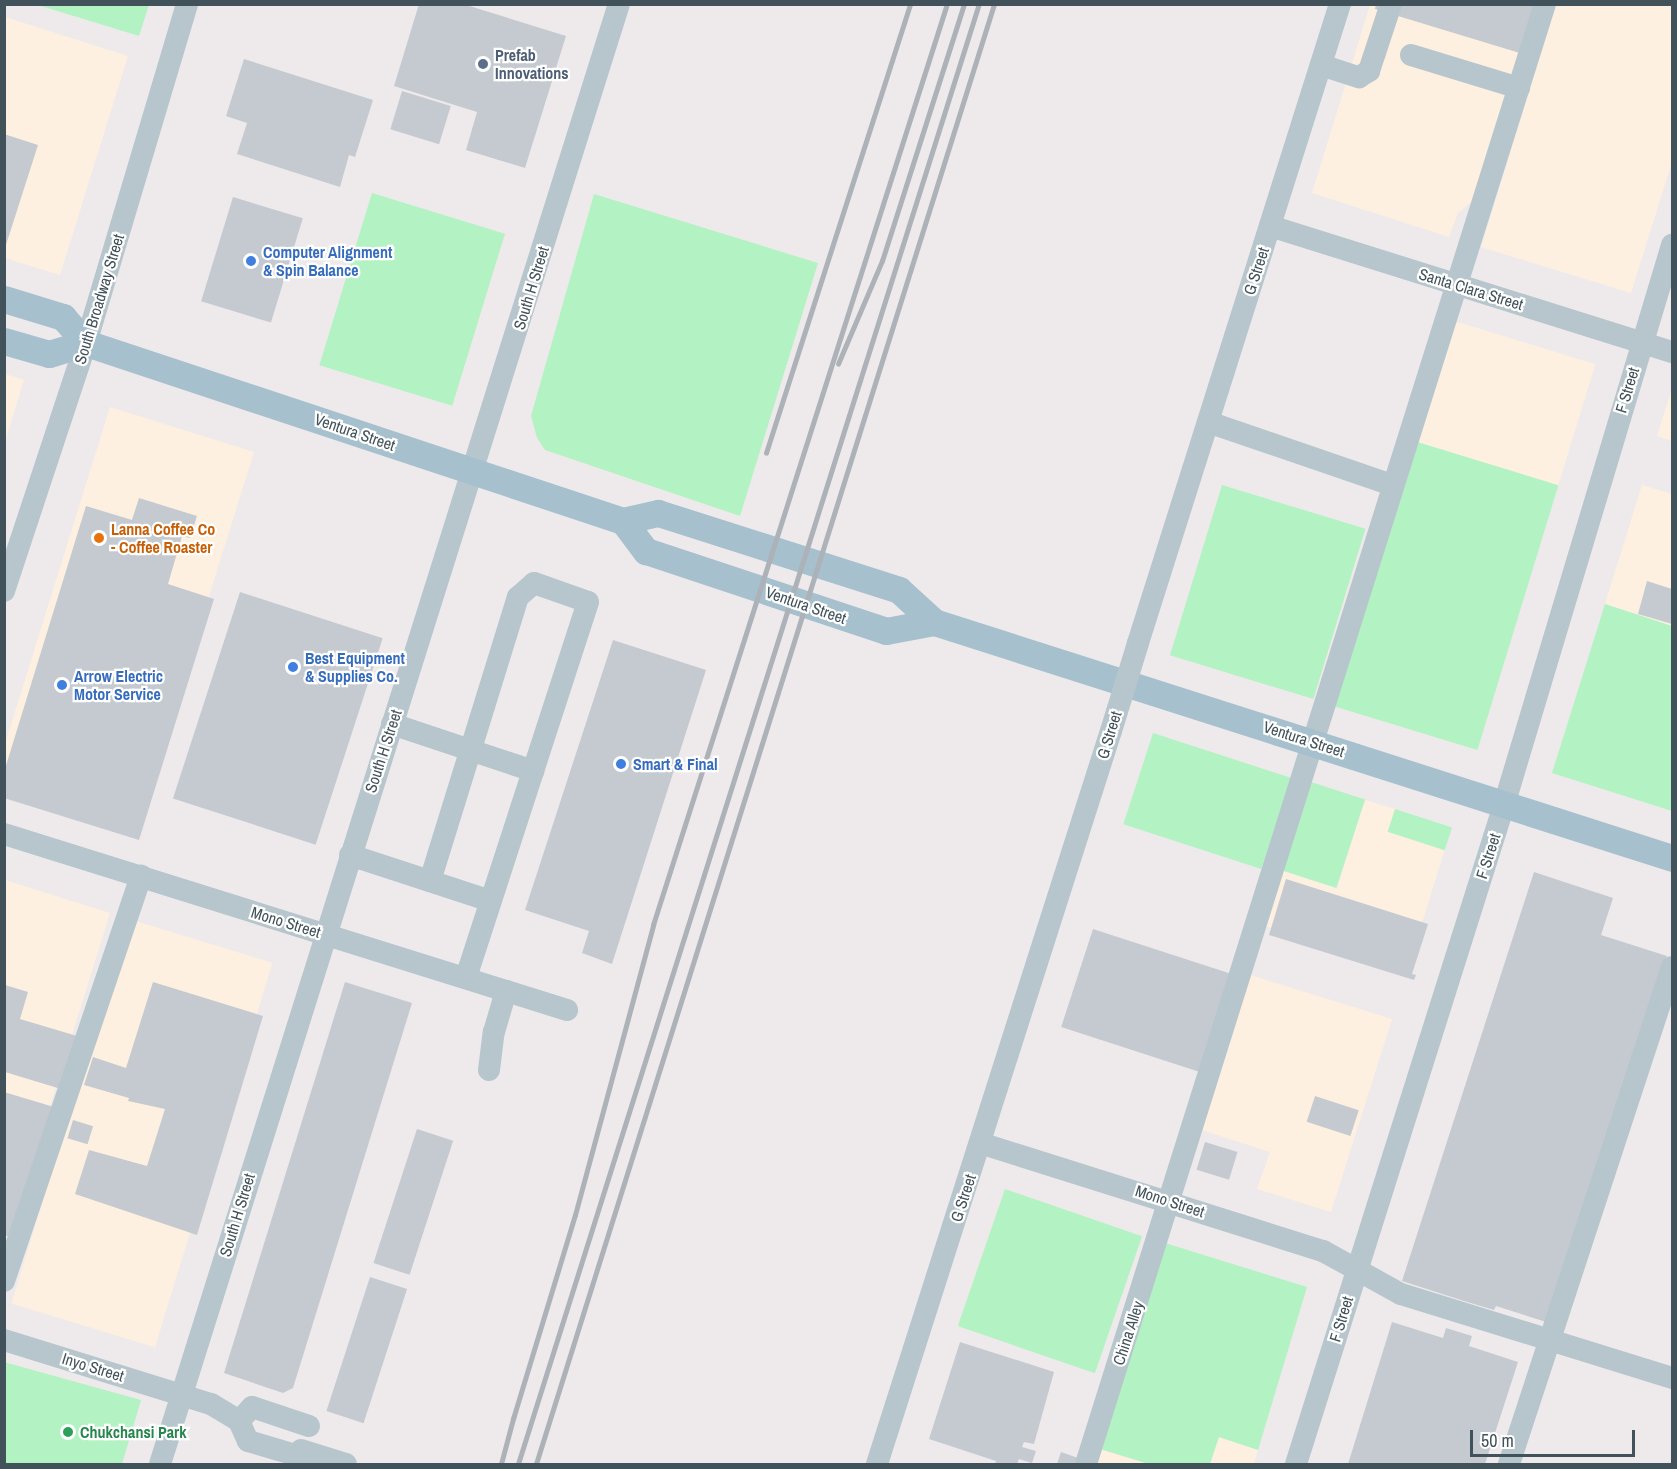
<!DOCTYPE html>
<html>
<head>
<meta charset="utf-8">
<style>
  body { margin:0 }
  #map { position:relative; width:1677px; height:1469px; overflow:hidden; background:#eeeaeb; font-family:"Archivo Narrow",sans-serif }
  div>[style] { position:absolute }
  .commercial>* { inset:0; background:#fdf0e0; transform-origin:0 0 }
  .green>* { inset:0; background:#b3f2c2; transform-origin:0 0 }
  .building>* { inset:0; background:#c4cacf; transform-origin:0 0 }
  .minor>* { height:22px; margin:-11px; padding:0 11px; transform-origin:11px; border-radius:11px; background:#b7c6cd }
  .major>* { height:27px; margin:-13.5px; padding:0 13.5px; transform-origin:13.5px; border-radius:13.5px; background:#a7c0ce }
  .rail>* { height:4.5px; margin:-2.25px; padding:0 2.25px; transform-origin:2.25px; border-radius:2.25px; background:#acb2b7 }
  .minor-bridge>* { height:22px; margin:-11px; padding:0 11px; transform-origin:11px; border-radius:11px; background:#b7c6cd }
  .dots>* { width:16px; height:16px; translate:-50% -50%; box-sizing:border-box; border:3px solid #fff; border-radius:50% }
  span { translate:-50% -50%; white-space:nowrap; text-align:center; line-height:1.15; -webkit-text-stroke:4.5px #fff; paint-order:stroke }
  .service-label { font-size:16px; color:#4e5e75; font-weight:700 }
  .left { translate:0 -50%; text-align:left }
  .shop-label { font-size:16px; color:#366cbe; font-weight:700 }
  .street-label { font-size:16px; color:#42525a }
  .food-label { font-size:16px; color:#c56008; font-weight:700 }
  .leisure-label { font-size:16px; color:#27864d; font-weight:700 }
  .frame { position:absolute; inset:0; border:6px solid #42525a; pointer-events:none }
  .scale { position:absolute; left:1470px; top:1430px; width:165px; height:27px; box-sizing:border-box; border:3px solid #42525a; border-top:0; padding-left:8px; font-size:18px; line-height:21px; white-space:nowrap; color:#42525a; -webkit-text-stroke:4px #fff; paint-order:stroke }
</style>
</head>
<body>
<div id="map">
  <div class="commercial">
    <i style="clip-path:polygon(1370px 5px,1537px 5px,1476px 198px,1458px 213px,1449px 237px,1312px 193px)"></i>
    <i style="clip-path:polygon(1556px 5px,1672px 5px,1672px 162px,1631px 293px,1481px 247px)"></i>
    <i style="clip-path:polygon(5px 17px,128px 56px,60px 275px,5px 258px)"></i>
    <i style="left:1451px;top:320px;width:151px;height:127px;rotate:17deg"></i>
    <i style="clip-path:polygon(5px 374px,24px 380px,5px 442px,4px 374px)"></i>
    <i style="clip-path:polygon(1672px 388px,1672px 441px,1657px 436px)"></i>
    <i style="clip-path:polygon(110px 407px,254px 452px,134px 836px,5px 796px,5px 744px)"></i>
    <i style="clip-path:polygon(1642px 485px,1672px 494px,1672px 626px,1605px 604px)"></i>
    <i style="clip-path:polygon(1365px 800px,1395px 809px,1389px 832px,1445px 849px,1407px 971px,1262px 925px,1280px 870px,1337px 888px)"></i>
    <i style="clip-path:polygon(5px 880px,110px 913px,5px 1251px)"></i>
    <i style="left:129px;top:919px;width:150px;height:402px;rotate:17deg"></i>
    <i style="clip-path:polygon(1247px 974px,1392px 1019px,1331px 1212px,1257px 1189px,1270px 1152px,1199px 1129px)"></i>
    <i style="clip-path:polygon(1218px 1437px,1258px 1450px,1254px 1464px,1210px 1464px)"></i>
    <i style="clip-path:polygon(1100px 1449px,1149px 1464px,1096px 1464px)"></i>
  </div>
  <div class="green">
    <i style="clip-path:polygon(38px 5px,149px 5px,139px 36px)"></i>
    <i style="left:372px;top:193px;width:139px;height:180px;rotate:17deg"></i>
    <i style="clip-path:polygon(594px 194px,818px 263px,740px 516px,545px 450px,537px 438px,531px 416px)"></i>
    <i style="left:1414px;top:441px;width:151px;height:277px;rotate:17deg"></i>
    <i style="left:1222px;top:485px;width:150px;height:178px;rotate:17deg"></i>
    <i style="clip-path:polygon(1605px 604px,1672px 626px,1672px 811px,1552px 773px)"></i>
    <i style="left:1153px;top:733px;width:145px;height:96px;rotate:18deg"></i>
    <i style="left:1308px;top:781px;width:60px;height:93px;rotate:18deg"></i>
    <i style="left:1395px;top:809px;width:60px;height:24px;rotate:18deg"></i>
    <i style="left:1005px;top:1189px;width:145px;height:145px;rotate:19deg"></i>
    <i style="clip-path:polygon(1165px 1243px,1307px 1287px,1258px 1450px,1219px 1437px,1210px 1464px,1149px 1464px,1100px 1449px)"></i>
    <i style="clip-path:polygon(4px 1362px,141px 1400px,122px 1464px,5px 1464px)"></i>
  </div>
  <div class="building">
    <i style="clip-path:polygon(419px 4px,463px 4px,566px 36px,525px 168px,466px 150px,477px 112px,394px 86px)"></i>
    <i style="clip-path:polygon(1376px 4px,1538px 4px,1523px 54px,1375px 9px)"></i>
    <i style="clip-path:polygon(244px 59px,373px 100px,355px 157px,349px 155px,340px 187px,237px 154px,247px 123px,226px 116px)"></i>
    <i style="left:402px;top:91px;width:51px;height:40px;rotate:17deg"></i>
    <i style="clip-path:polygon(4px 134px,38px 145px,5px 248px,4px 248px)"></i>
    <i style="left:233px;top:197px;width:73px;height:109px;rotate:17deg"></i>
    <i style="clip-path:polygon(139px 498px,197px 516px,190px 538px,182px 536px,168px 584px,214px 599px,139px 840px,4px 798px,4px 772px,86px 506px,132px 520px)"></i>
    <i style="clip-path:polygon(1647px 581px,1672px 589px,1672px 624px,1638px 614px)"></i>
    <i style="left:240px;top:592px;width:150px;height:217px;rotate:18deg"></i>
    <i style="clip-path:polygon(613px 640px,706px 670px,612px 964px,582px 953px,589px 931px,525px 910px)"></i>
    <i style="clip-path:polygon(1534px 872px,1613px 898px,1601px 935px,1667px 956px,1556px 1302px,1546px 1322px,1496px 1306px,1494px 1310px,1464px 1301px,1402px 1281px)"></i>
    <i style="clip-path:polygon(1286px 879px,1428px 924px,1412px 974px,1416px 975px,1414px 980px,1269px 935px)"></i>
    <i style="left:1093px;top:929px;width:149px;height:103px;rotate:18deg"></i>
    <i style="clip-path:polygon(153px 982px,263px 1016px,197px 1235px,75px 1194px,89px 1150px,147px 1166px,165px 1109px,128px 1101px,129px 1098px,84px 1085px,93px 1057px,126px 1068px)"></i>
    <i style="clip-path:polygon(345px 982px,412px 1003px,293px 1388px,283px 1393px,224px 1373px)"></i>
    <i style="clip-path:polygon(5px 985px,28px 992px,20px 1019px,77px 1036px,61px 1089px,5px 1072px)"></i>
    <i style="clip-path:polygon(4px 1092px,54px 1107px,14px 1238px,4px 1235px)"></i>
    <i style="left:1315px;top:1096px;width:46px;height:27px;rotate:18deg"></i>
    <i style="left:73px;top:1120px;width:21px;height:19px;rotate:17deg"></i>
    <i style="left:417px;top:1129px;width:38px;height:141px;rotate:18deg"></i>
    <i style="left:1205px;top:1142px;width:34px;height:29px;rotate:17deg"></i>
    <i style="left:370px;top:1277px;width:39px;height:141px;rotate:18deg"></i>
    <i style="clip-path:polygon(1392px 1322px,1443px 1338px,1446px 1328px,1472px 1336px,1469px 1346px,1518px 1362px,1485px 1464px,1348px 1464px)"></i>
    <i style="clip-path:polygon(960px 1342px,1054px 1372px,1034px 1444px,1024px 1442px,1022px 1447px,1036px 1451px,1032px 1463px,1019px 1459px,1017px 1464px,995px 1464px,996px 1461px,929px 1439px)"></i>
    <i style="clip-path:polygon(1061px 1452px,1081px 1459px,1080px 1464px,1057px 1464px)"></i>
  </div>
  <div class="minor">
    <i style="left:1411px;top:55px;width:113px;rotate:17deg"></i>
    <i style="left:1321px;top:65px;width:40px;rotate:18deg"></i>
    <i style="left:1359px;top:77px;width:12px;rotate:-31deg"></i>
    <i style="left:1369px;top:71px;width:71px;rotate:-71.8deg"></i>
    <i style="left:1270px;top:226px;width:421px;rotate:17.4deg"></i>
    <i style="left:1208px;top:422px;width:194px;rotate:18.9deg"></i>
    <i style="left:4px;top:591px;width:261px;rotate:-71.7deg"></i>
    <i style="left:86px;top:343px;width:354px;rotate:-73.4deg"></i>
    <i style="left:1138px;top:643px;width:670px;rotate:-72.46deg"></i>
    <i style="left:392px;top:724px;width:149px;rotate:18.4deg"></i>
    <i style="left:4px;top:834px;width:590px;rotate:17.36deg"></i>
    <i style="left:350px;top:855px;width:148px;rotate:18.1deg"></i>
    <i style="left:430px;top:881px;width:297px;rotate:-72.8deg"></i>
    <i style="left:518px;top:597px;width:21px;rotate:-41deg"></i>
    <i style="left:534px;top:583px;width:57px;rotate:19.4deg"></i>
    <i style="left:588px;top:602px;width:395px;rotate:108deg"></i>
    <i style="left:489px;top:1070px;width:38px;rotate:-83deg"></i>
    <i style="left:494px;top:1032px;width:43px;rotate:-73.7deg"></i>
    <i style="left:980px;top:1143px;width:360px;rotate:17.5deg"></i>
    <i style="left:1323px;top:1251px;width:89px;rotate:28.9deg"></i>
    <i style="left:1401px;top:1294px;width:284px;rotate:17.2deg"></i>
    <i style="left:4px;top:1281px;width:428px;rotate:-71.3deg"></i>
    <i style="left:4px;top:1340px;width:217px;rotate:17.2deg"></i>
    <i style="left:211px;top:1404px;width:33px;rotate:31deg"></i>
    <i style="left:239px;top:1421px;width:22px;rotate:66deg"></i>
    <i style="left:248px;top:1441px;width:53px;rotate:16.4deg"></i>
    <i style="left:239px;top:1421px;width:19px;rotate:-47deg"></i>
    <i style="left:252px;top:1407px;width:60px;rotate:18.4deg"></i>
    <i style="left:301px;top:1450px;width:47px;rotate:17.3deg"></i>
    <i style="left:160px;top:1464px;width:1530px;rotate:-72.55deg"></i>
    <i style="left:877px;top:1464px;width:769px;rotate:-72.3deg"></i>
    <i style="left:1086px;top:1464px;width:1530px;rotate:-72.55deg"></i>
    <i style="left:1296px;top:1464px;width:691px;rotate:-72.48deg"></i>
    <i style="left:1504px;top:805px;width:585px;rotate:-73.3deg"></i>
    <i style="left:1509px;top:1464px;width:523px;rotate:-71.84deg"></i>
  </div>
  <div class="major">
    <i style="left:4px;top:299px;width:62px;rotate:17deg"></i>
    <i style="left:63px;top:317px;width:35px;rotate:49deg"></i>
    <i style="left:86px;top:343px;width:566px;rotate:18.34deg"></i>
    <i style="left:623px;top:521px;width:36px;rotate:-13deg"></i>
    <i style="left:658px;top:513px;width:253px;rotate:17.7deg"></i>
    <i style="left:899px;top:590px;width:47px;rotate:42.4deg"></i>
    <i style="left:934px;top:622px;width:775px;rotate:17.73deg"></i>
    <i style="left:4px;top:341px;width:47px;rotate:16.1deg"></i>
    <i style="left:49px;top:354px;width:39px;rotate:-17deg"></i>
    <i style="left:623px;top:521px;width:38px;rotate:53deg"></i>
    <i style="left:646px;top:551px;width:253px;rotate:18.4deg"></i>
    <i style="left:886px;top:631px;width:49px;rotate:-10.6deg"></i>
  </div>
  <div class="rail">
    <i style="left:838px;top:364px;width:112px;rotate:-66.9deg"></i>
    <i style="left:882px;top:261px;width:270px;rotate:-72.3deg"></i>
    <i style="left:766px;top:453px;width:472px;rotate:-72.2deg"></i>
    <i style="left:501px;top:1464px;width:47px;rotate:-75.1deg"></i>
    <i style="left:513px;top:1419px;width:213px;rotate:-73.1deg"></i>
    <i style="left:575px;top:1215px;width:300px;rotate:-74.9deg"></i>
    <i style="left:653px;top:925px;width:967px;rotate:-72.3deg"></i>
    <i style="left:518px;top:1464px;width:1531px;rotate:-72.48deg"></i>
    <i style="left:536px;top:1464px;width:1530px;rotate:-72.58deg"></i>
  </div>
  <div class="minor-bridge">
    <i style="left:1111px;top:731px;width:92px;rotate:-72.9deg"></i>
  </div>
  <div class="dots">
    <i style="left:483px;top:64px;background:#5c6f8a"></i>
    <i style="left:251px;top:261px;background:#3f7fe0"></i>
    <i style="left:99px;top:538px;background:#e8710a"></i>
    <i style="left:293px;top:667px;background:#3f7fe0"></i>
    <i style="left:62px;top:685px;background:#3f7fe0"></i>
    <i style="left:621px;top:764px;background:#3f7fe0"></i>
    <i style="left:68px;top:1432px;background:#2e9e5b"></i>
  </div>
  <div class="service-label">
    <span class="left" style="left:495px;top:64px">Prefab<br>Innovations</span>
  </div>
  <div class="shop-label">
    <span class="left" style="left:263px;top:261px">Computer Alignment<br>&amp; Spin Balance</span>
    <span class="left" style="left:305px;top:667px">Best Equipment<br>&amp; Supplies Co.</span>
    <span class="left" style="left:74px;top:685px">Arrow Electric<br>Motor Service</span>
    <span class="left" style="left:633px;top:764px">Smart &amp; Final</span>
  </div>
  <div class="street-label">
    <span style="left:1256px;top:271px;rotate:-72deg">G Street</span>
    <span style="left:531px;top:288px;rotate:-73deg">South H Street</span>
    <span style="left:1471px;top:289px;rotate:17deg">Santa Clara Street</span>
    <span style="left:99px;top:299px;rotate:-73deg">South Broadway Street</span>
    <span style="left:1627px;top:390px;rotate:-73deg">F Street</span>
    <span style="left:355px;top:432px;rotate:19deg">Ventura Street</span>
    <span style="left:806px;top:605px;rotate:19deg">Ventura Street</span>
    <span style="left:1109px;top:735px;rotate:-73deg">G Street</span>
    <span style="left:1304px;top:739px;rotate:18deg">Ventura Street</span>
    <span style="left:383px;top:751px;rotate:-72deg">South H Street</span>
    <span style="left:1488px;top:856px;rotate:-72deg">F Street</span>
    <span style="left:286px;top:922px;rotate:17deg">Mono Street</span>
    <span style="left:963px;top:1198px;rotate:-72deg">G Street</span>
    <span style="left:1170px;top:1201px;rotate:18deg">Mono Street</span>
    <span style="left:237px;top:1215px;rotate:-73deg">South H Street</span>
    <span style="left:1341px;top:1319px;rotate:-73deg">F Street</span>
    <span style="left:1128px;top:1333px;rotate:-72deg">China Alley</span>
    <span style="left:93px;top:1367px;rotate:17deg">Inyo Street</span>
  </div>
  <div class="food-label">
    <span class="left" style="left:111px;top:538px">Lanna Coffee Co<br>- Coffee Roaster</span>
  </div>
  <div class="leisure-label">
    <span class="left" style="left:80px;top:1432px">Chukchansi Park</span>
  </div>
  <div class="frame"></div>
  <div class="scale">50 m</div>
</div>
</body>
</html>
